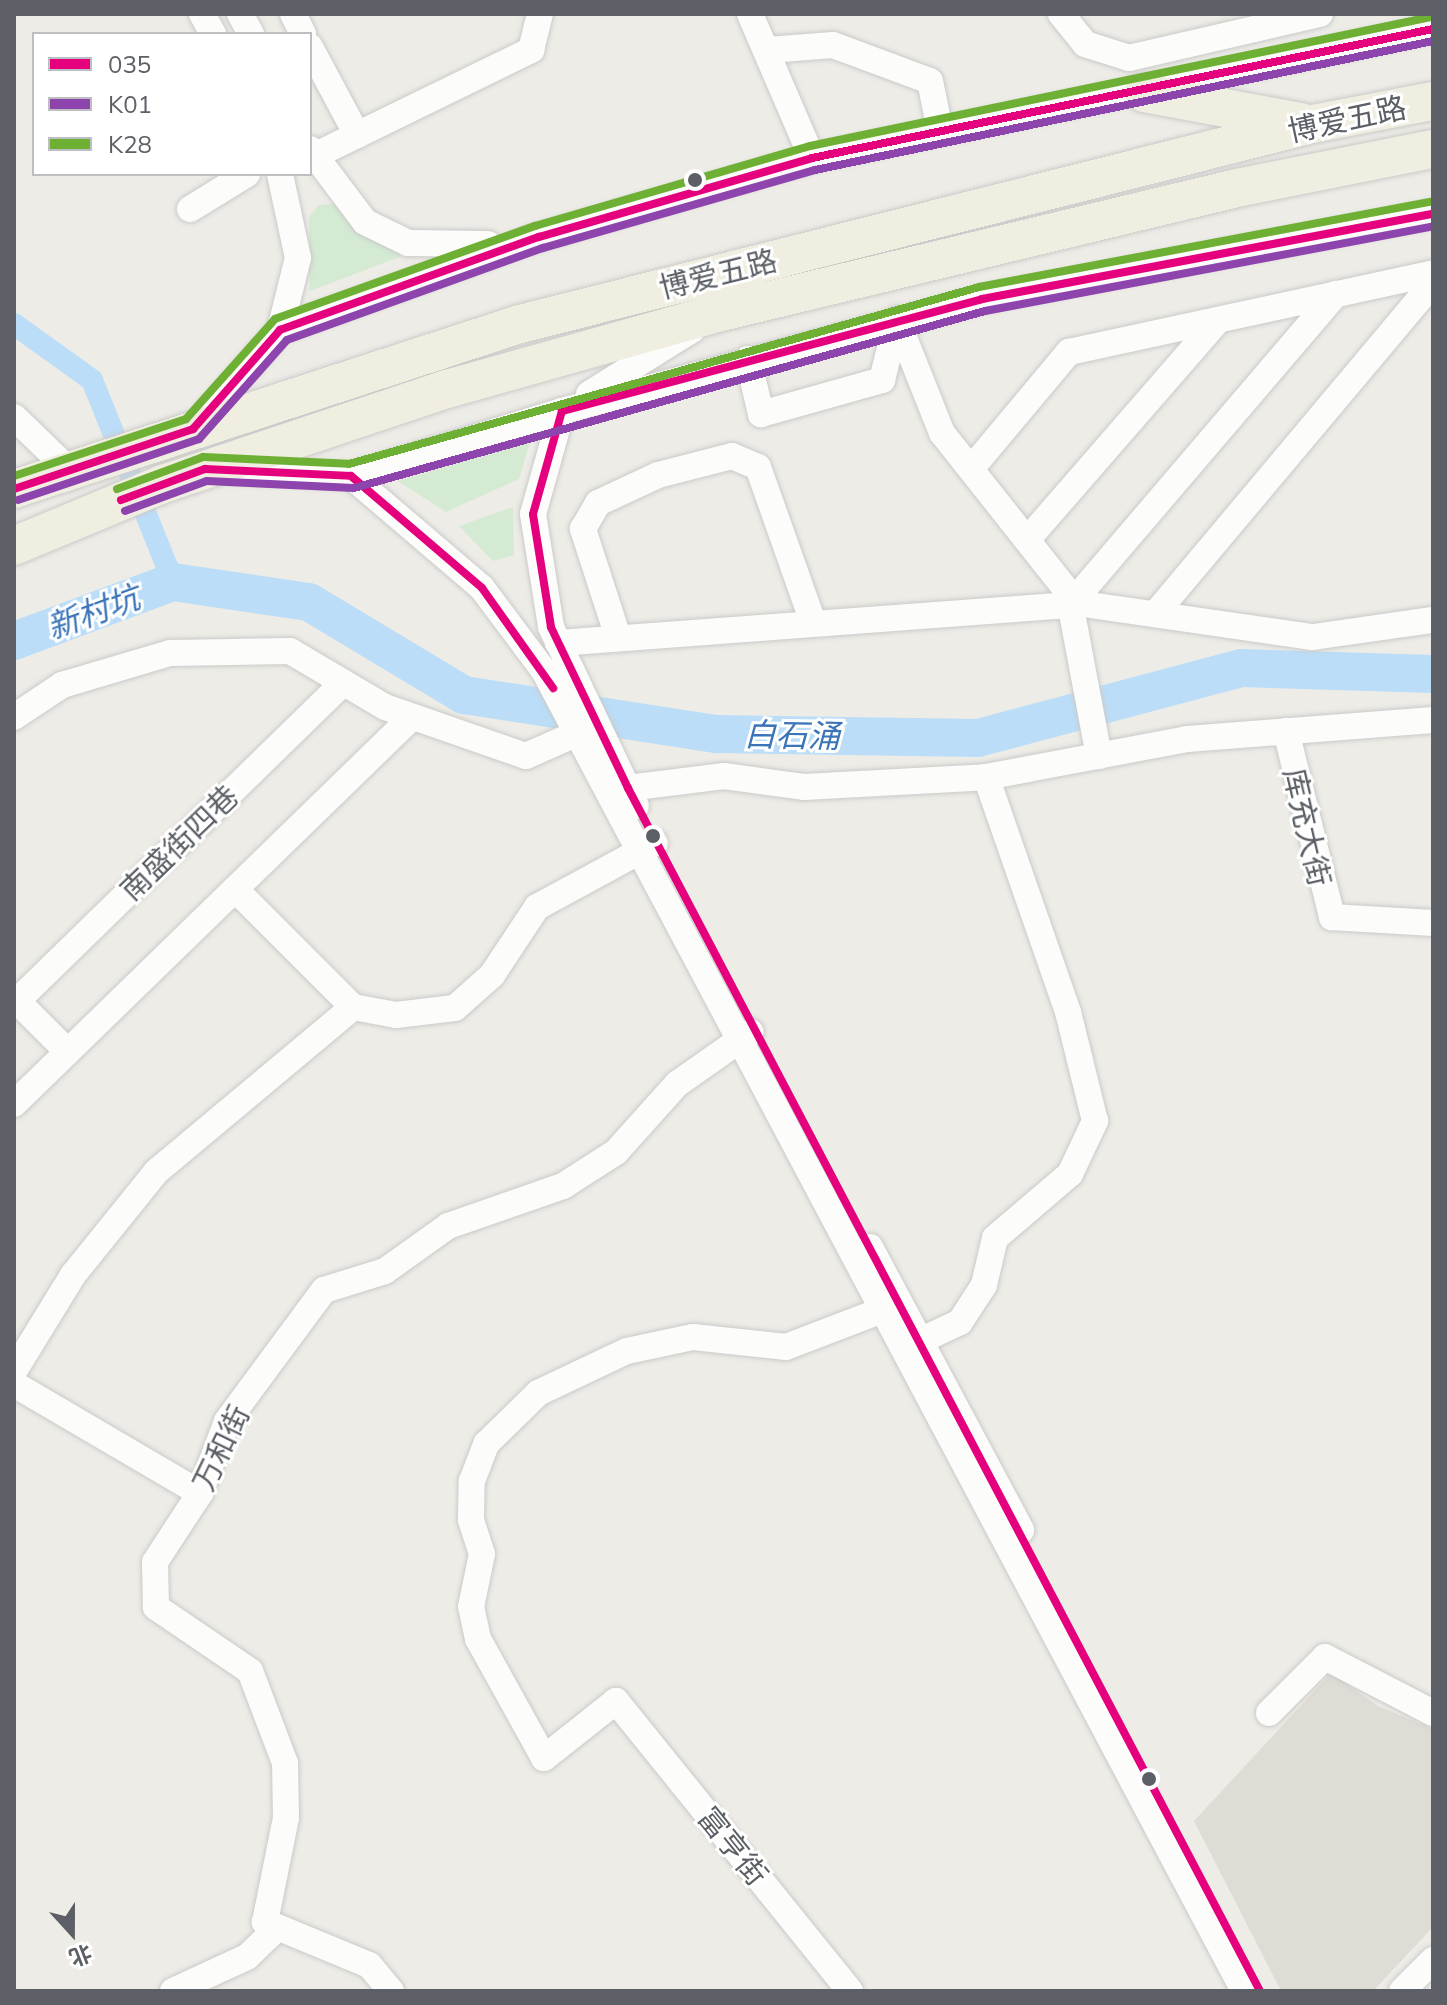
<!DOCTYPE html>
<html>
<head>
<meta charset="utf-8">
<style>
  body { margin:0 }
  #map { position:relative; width:1447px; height:2005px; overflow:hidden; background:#edece7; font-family:Mulish,"Noto Sans SC",sans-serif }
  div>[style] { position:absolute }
  .education>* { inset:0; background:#dedcd5 }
  .green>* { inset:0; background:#d4ead2 }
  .canal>* { height:22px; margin:-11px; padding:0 11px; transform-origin:11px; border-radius:11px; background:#bbddf8 }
  .river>* { height:38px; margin:-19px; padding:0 19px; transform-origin:19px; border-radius:19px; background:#bbddf8 }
  .roads { filter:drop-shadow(0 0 2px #cacac9) drop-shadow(0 0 2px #cacac9) }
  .minor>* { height:26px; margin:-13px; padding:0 13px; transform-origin:13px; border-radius:13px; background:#fcfcfb }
  .highway>* { height:38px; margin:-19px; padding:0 19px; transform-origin:19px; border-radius:19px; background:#f0ede1 }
  .bus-1>* { height:8px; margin:-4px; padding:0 4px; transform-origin:4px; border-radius:4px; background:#e5007d }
  .bus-2>* { height:8px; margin:-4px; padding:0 4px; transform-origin:4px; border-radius:4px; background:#8e44ad }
  .bus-3>* { height:8px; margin:-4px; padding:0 4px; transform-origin:4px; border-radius:4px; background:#6eb033 }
  .dots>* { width:22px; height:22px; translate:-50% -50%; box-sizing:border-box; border:4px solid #fff; border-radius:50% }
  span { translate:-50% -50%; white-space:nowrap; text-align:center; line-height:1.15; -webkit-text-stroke:6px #fff; paint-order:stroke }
  .street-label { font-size:30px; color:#5c6066 }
  .water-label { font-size:32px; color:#3b75b8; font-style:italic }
  .frame { position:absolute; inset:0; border:16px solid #5c6066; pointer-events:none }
  .legend { position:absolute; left:32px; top:32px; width:280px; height:144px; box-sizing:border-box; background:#fff; border:2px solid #bebfc2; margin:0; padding:10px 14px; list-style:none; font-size:24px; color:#5c6066 }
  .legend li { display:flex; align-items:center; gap:16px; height:40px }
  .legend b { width:40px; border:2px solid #bebfc2 }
  .north { position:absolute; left:32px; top:1893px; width:80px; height:80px; -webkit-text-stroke:6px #fff; paint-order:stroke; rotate:159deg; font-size:22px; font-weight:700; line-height:32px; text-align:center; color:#5c6066 }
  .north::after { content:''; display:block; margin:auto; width:28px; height:36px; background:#5c6066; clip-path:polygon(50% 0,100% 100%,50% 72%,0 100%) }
</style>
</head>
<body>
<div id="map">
  <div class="education">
    <i style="clip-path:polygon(1331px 1673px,1378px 1706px,1433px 1729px,1433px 1927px,1373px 1991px,1281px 1991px,1194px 1821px)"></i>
  </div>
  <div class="green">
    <i style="clip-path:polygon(334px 204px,402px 256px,310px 291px,309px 217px,319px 205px)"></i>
    <i style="clip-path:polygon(530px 442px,519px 479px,446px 512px,398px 481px)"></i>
    <i style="clip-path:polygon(513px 507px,514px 555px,493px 561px,459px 526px)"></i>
  </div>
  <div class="canal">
    <i style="left:14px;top:324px;width:96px;rotate:35.7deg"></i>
    <i style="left:92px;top:380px;width:218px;rotate:68.1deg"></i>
  </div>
  <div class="river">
    <i style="left:14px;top:641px;width:170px;rotate:-20.4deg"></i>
    <i style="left:173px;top:582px;width:137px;rotate:8.4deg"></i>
    <i style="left:309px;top:602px;width:181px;rotate:31deg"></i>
    <i style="left:464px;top:695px;width:256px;rotate:8.8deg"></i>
    <i style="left:717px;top:734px;width:261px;rotate:0.9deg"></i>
    <i style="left:978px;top:738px;width:272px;rotate:-14.9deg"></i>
    <i style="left:1241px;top:668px;width:192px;rotate:1.8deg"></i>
  </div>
  <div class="roads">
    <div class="minor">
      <i style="left:202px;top:14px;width:23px;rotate:61deg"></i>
      <i style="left:240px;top:14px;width:23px;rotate:61deg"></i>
      <i style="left:293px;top:14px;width:22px;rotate:63deg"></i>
      <i style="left:750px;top:14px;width:157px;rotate:66.7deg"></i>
      <i style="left:1061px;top:14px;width:38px;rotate:51deg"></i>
      <i style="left:1085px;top:44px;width:46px;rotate:17.7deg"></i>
      <i style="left:1129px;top:58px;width:196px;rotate:-13deg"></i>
      <i style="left:310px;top:47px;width:100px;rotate:61.9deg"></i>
      <i style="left:768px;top:50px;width:65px;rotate:-4.4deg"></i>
      <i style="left:833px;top:45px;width:103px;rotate:20.4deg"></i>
      <i style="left:930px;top:81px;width:50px;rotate:78.5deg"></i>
      <i style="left:310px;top:149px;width:91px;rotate:53deg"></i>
      <i style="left:365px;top:222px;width:48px;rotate:26deg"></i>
      <i style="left:408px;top:243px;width:80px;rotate:0.7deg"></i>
      <i style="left:314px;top:156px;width:242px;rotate:-26deg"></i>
      <i style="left:531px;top:50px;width:37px;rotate:-76deg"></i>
      <i style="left:190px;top:209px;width:67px;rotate:-31.6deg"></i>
      <i style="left:897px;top:320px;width:122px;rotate:68.3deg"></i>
      <i style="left:942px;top:433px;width:203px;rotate:51.6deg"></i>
      <i style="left:1068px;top:592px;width:167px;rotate:79.3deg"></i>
      <i style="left:280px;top:330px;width:74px;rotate:-76deg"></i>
      <i style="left:298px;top:258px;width:86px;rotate:-102.1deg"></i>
      <i style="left:748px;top:359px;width:57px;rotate:76.7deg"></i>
      <i style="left:761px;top:414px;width:126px;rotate:-15.7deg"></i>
      <i style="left:882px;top:380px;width:62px;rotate:-76deg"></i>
      <i style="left:589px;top:394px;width:121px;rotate:-31.9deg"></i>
      <i style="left:562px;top:411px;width:107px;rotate:105.7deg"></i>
      <i style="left:533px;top:514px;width:114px;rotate:80.9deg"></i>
      <i style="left:551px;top:627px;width:198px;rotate:64.6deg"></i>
      <i style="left:14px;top:417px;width:78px;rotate:44deg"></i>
      <i style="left:194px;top:428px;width:130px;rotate:-48.7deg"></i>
      <i style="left:280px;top:330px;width:275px;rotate:-19.8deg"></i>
      <i style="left:539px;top:237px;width:284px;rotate:-16.1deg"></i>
      <i style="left:812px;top:158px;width:634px;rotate:-11.74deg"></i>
      <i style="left:971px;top:469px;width:153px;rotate:-50.1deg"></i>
      <i style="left:1069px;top:352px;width:372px;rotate:-12.2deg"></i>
      <i style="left:225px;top:470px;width:126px;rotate:2.7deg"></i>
      <i style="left:351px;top:476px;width:221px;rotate:-17.1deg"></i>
      <i style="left:562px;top:411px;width:435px;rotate:-14.9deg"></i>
      <i style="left:982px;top:299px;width:459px;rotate:-10.7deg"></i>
      <i style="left:351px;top:476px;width:172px;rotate:40.5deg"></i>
      <i style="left:482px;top:588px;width:104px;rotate:53.2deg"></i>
      <i style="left:544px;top:671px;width:1494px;rotate:62.06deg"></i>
      <i style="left:1027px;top:540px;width:291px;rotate:-49deg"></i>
      <i style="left:1071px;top:604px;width:408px;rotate:-49.5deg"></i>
      <i style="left:1156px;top:613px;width:431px;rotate:-50deg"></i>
      <i style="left:618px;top:637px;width:114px;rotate:-108deg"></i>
      <i style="left:583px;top:529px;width:30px;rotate:-60deg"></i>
      <i style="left:598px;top:503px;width:66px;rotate:-25deg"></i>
      <i style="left:658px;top:475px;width:76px;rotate:-14.4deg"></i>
      <i style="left:732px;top:456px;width:28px;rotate:23deg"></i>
      <i style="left:758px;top:467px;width:164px;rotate:70.5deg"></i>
      <i style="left:558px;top:643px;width:526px;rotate:-4.25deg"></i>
      <i style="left:1083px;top:604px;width:232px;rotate:8.2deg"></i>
      <i style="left:1313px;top:637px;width:121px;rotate:-8.1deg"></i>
      <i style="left:14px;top:717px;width:58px;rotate:-33.7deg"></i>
      <i style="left:62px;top:685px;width:113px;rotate:-16.5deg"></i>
      <i style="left:170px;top:653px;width:120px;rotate:-1deg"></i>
      <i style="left:290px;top:651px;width:110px;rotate:30.5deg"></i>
      <i style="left:385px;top:707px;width:149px;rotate:19.2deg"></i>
      <i style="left:526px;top:756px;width:57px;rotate:-23.9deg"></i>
      <i style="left:1286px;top:731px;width:192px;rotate:76.1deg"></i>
      <i style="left:1332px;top:917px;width:101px;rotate:3.4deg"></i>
      <i style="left:628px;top:788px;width:97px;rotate:-7.1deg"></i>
      <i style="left:724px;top:776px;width:81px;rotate:7.8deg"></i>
      <i style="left:804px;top:787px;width:182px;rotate:-3.1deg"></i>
      <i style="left:986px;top:777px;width:205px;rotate:-10.7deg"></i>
      <i style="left:1187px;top:739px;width:247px;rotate:-4.4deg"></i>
      <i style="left:235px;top:889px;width:167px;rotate:45deg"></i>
      <i style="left:353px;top:1007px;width:44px;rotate:10.5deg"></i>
      <i style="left:396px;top:1015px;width:59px;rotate:-6.8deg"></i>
      <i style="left:455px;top:1008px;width:50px;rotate:-41.7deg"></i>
      <i style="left:492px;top:975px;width:82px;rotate:-56.5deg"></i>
      <i style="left:537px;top:907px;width:134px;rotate:-28.5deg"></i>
      <i style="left:14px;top:998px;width:76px;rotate:45deg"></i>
      <i style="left:14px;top:1004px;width:460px;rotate:-44.3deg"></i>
      <i style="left:14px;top:1104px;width:555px;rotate:-44.2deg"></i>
      <i style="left:870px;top:1247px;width:321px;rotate:61.9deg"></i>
      <i style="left:922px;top:1340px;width:42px;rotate:-25.3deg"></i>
      <i style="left:960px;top:1322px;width:44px;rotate:-57deg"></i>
      <i style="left:984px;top:1285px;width:48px;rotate:-76.8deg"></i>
      <i style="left:995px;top:1238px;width:99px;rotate:-40.5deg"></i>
      <i style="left:1070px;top:1174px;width:59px;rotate:-64.7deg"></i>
      <i style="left:1095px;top:1121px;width:112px;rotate:-103.9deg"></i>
      <i style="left:1068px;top:1012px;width:249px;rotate:-109.2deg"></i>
      <i style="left:14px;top:1371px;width:113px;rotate:-58.4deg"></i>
      <i style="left:73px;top:1275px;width:132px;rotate:-51.1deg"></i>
      <i style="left:156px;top:1172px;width:257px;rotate:-39.9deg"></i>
      <i style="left:14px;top:1384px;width:216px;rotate:30.4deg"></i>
      <i style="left:1269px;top:1713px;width:79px;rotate:-45deg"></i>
      <i style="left:1325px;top:1657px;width:122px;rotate:27.4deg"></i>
      <i style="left:173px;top:1991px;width:81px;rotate:-24.7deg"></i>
      <i style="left:247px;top:1957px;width:42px;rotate:-44deg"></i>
      <i style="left:391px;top:1991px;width:34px;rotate:-130deg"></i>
      <i style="left:369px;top:1965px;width:113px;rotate:-157.5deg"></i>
      <i style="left:265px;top:1922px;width:106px;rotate:-78.6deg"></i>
      <i style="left:286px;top:1818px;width:55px;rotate:-91deg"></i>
      <i style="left:285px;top:1763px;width:98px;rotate:-110.8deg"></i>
      <i style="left:250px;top:1671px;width:114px;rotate:-145.8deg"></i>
      <i style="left:156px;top:1607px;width:45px;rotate:-91.3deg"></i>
      <i style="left:155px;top:1562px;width:82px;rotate:-56.9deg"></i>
      <i style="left:200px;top:1493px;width:77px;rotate:-69.4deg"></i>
      <i style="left:227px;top:1421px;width:163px;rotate:-53.5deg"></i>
      <i style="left:324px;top:1290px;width:64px;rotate:-17.3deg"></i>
      <i style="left:385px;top:1271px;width:77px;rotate:-35.5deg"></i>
      <i style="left:448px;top:1226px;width:122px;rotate:-19.2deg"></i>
      <i style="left:563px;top:1186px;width:63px;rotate:-32.7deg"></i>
      <i style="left:616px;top:1152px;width:91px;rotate:-48.1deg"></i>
      <i style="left:677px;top:1084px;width:90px;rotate:-35.1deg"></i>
      <i style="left:850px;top:1991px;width:373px;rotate:-128.9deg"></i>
      <i style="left:616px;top:1701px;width:92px;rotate:141.6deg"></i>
      <i style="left:544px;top:1758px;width:136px;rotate:-119deg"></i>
      <i style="left:478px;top:1639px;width:33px;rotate:-102deg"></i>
      <i style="left:471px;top:1607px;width:54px;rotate:-78.3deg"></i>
      <i style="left:482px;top:1554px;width:36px;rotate:-108deg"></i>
      <i style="left:471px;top:1520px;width:39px;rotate:-89deg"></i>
      <i style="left:472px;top:1481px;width:40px;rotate:-69deg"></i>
      <i style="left:486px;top:1444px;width:73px;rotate:-44.4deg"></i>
      <i style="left:538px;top:1393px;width:98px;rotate:-25.3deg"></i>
      <i style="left:627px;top:1351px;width:67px;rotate:-12deg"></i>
      <i style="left:693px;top:1337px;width:94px;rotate:6.1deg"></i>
      <i style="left:786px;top:1347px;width:120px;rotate:-21deg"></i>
      <i style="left:1402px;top:1991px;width:44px;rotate:-45deg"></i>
    </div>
    <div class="highway">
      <i style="left:1144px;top:93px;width:160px;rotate:10.5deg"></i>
      <i style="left:14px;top:489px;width:532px;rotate:-18.06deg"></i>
      <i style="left:520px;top:324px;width:817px;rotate:-14.17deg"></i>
      <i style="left:1312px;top:124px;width:123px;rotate:-10.8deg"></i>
      <i style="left:14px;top:546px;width:161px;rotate:-22.6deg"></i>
      <i style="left:163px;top:484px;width:299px;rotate:-18.5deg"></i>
      <i style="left:447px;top:389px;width:285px;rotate:-15.7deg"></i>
      <i style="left:721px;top:312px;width:531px;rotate:-13.51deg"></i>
      <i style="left:1237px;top:188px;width:200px;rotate:-11.3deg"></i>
    </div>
  </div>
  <div class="bus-1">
    <i style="left:14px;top:489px;width:189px;rotate:-18.5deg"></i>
    <i style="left:193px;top:429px;width:132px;rotate:-48.7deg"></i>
    <i style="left:280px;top:330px;width:275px;rotate:-19.8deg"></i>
    <i style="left:539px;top:237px;width:284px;rotate:-16.1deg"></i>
    <i style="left:812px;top:158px;width:634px;rotate:-11.74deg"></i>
    <i style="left:121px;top:500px;width:90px;rotate:-20.3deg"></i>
    <i style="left:205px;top:469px;width:146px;rotate:2.7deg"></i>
    <i style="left:351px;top:476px;width:172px;rotate:40.5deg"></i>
    <i style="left:482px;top:588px;width:123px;rotate:54.6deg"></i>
    <i style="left:1260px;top:1991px;width:1359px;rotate:-117.72deg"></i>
    <i style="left:628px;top:788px;width:178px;rotate:-115.6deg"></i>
    <i style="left:551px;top:627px;width:114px;rotate:-99.1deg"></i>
    <i style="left:533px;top:514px;width:107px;rotate:-74.3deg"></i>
    <i style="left:562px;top:411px;width:435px;rotate:-14.9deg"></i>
    <i style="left:982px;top:299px;width:459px;rotate:-10.7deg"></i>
  </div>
  <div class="bus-2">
    <i style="left:18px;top:500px;width:191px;rotate:-18.6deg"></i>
    <i style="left:199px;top:439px;width:132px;rotate:-48.4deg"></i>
    <i style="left:287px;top:340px;width:272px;rotate:-19.8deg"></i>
    <i style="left:543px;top:248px;width:283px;rotate:-16deg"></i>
    <i style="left:815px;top:170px;width:631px;rotate:-11.79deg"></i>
    <i style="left:125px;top:511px;width:87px;rotate:-20.1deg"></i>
    <i style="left:207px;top:481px;width:147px;rotate:2.7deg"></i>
    <i style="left:354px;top:488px;width:655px;rotate:-15.67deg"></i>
    <i style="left:985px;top:311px;width:456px;rotate:-10.7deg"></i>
  </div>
  <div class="bus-3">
    <i style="left:14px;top:476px;width:181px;rotate:-18.3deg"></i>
    <i style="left:186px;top:419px;width:134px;rotate:-48.3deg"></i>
    <i style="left:275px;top:319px;width:276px;rotate:-19.7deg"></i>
    <i style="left:535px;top:226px;width:286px;rotate:-16.2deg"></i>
    <i style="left:810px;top:146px;width:634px;rotate:-11.74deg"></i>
    <i style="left:117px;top:489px;width:92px;rotate:-20.4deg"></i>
    <i style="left:203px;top:457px;width:146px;rotate:2.7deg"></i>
    <i style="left:349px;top:464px;width:654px;rotate:-15.69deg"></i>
    <i style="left:979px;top:287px;width:460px;rotate:-10.7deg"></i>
  </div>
  <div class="dots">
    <i style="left:695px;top:180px;background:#5c6066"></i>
    <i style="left:653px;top:836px;background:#5c6066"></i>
    <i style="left:1149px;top:1779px;background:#5c6066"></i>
  </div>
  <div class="street-label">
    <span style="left:1347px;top:119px;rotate:-12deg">博爱五路</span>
    <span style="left:718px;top:274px;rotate:-14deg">博爱五路</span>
    <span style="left:1307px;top:827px;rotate:77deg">库充大街</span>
    <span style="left:179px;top:843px;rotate:-44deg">南盛街四巷</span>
    <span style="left:221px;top:1448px;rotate:-64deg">万和街</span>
    <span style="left:733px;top:1846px;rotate:51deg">富亨街</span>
  </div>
  <div class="water-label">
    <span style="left:93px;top:612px;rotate:-20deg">新村坑</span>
    <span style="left:792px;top:735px;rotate:1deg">白石涌</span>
  </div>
  <div class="frame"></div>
  <ul class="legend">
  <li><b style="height:10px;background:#e5007d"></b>035</li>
  <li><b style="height:10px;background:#8e44ad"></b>K01</li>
  <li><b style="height:10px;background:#6eb033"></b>K28</li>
  </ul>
  <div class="north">北</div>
</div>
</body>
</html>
